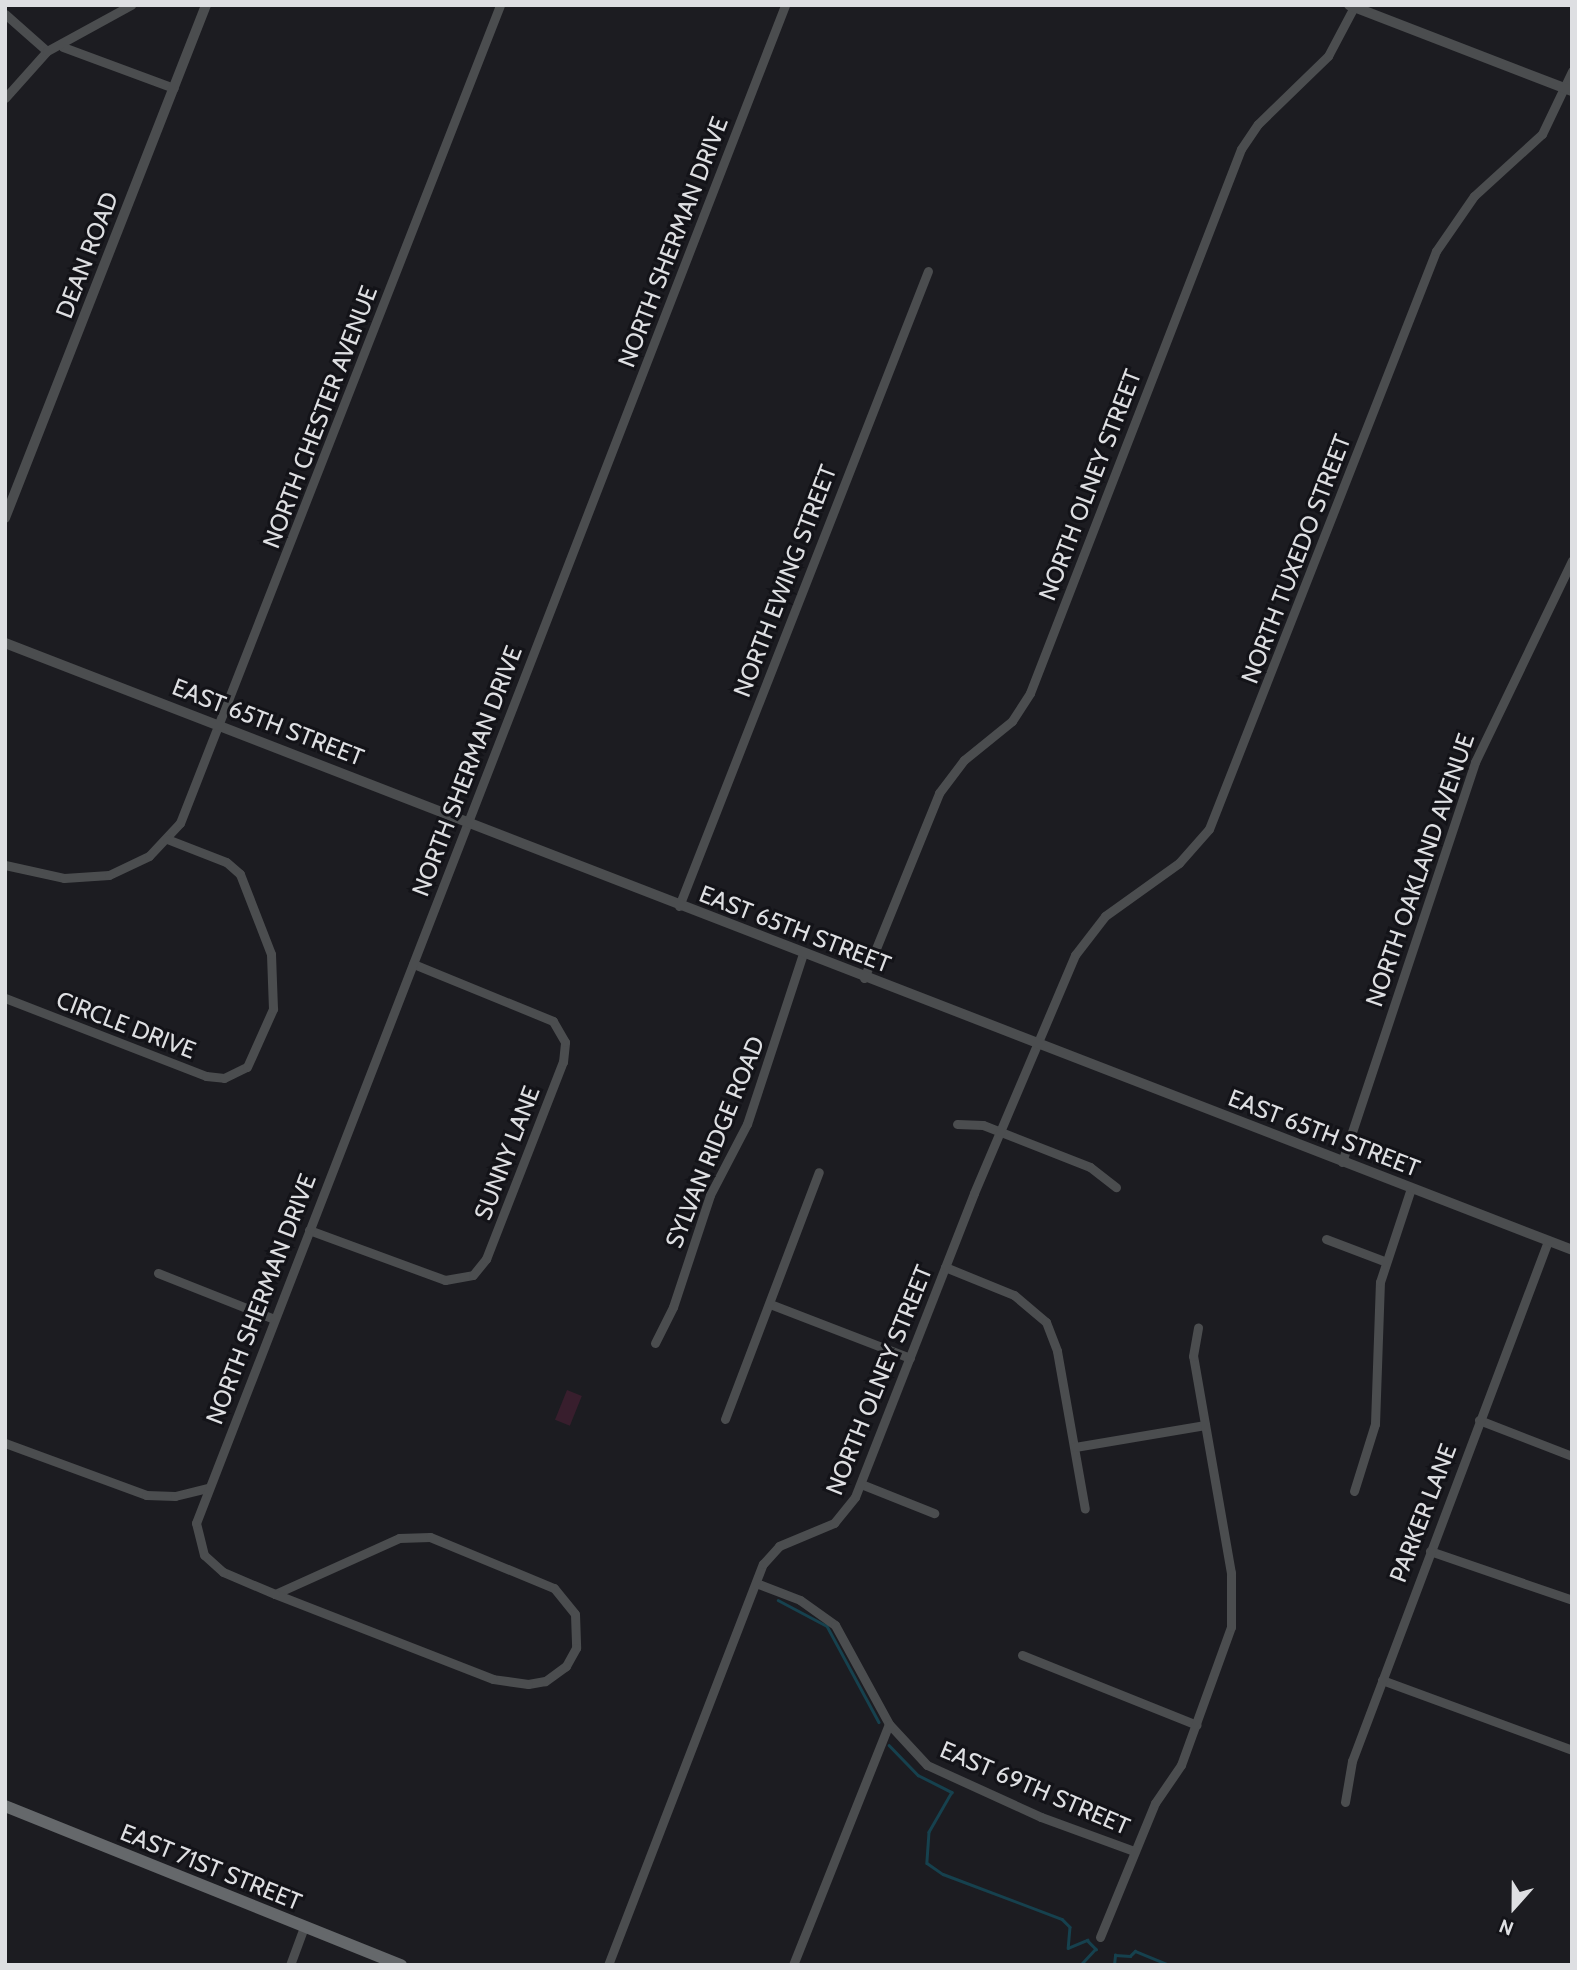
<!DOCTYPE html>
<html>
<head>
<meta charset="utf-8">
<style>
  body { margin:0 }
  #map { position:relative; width:1577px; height:1970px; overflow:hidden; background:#1c1c21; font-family:Cabin,sans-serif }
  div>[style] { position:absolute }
  .green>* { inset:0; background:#381e2d; transform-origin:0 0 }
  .stream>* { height:2.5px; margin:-1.25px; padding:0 1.25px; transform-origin:1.25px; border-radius:1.25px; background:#16414e }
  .minor>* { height:9px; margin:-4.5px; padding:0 4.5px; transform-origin:4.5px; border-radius:4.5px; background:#4b4d4f }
  .tertiary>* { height:10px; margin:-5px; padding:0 5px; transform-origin:5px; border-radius:5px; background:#4b4d4f }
  .secondary>* { height:12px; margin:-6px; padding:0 6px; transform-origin:6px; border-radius:6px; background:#65686b }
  span { translate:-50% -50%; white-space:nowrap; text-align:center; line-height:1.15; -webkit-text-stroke:6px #131318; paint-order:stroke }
  .street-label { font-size:24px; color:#dedfe2 }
  .frame { position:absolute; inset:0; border:7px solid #dedfe2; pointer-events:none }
  .north { position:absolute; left:1479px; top:1872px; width:70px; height:70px; -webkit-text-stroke:5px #131318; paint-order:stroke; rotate:201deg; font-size:19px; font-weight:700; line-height:28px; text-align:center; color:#dedfe2 }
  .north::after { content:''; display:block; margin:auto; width:24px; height:32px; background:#dedfe2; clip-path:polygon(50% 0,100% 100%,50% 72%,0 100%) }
</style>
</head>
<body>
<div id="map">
  <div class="green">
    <i style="left:567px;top:1390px;width:16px;height:32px;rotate:22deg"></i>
  </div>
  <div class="stream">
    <i style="left:778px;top:1600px;width:55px;rotate:28deg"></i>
    <i style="left:827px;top:1626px;width:109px;rotate:61.6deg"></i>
    <i style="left:889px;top:1745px;width:42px;rotate:46deg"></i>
    <i style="left:918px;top:1775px;width:38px;rotate:27deg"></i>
    <i style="left:952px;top:1792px;width:46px;rotate:119.9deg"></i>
    <i style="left:929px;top:1832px;width:31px;rotate:94deg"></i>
    <i style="left:927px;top:1863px;width:19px;rotate:35deg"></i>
    <i style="left:943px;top:1874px;width:127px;rotate:20.7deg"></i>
    <i style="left:1062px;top:1919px;width:11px;rotate:45deg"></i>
    <i style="left:1070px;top:1927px;width:21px;rotate:95deg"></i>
    <i style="left:1068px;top:1948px;width:21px;rotate:-23deg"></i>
    <i style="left:1087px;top:1940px;width:13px;rotate:45deg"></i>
    <i style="left:1096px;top:1949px;width:22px;rotate:133deg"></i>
    <i style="left:1114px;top:1965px;width:10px;rotate:-84deg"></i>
    <i style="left:1115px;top:1955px;width:15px;rotate:4deg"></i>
    <i style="left:1130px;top:1956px;width:7px;rotate:-45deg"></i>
    <i style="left:1135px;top:1951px;width:37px;rotate:22deg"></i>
  </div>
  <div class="minor">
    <i style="left:5px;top:14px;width:56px;rotate:41.4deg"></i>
    <i style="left:63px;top:47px;width:118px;rotate:20.3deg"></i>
    <i style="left:5px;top:98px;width:63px;rotate:-48.2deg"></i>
    <i style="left:47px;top:51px;width:96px;rotate:-28.7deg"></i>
    <i style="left:5px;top:865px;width:60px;rotate:12.4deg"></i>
    <i style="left:64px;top:878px;width:45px;rotate:-3.8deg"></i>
    <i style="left:109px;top:875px;width:44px;rotate:-25.4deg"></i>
    <i style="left:149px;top:856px;width:45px;rotate:-46.8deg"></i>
    <i style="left:180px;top:823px;width:878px;rotate:-68.63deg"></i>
    <i style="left:679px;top:906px;width:682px;rotate:-68.59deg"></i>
    <i style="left:864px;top:978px;width:200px;rotate:-67.9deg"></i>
    <i style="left:939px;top:793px;width:41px;rotate:-52.9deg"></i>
    <i style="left:964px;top:760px;width:62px;rotate:-39.1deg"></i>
    <i style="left:1012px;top:721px;width:33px;rotate:-57deg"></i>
    <i style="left:1030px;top:693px;width:583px;rotate:-68.8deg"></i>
    <i style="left:1241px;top:149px;width:30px;rotate:-56deg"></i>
    <i style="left:1258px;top:124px;width:98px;rotate:-44.2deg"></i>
    <i style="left:1328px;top:56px;width:58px;rotate:-62.1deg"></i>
    <i style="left:5px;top:998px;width:216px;rotate:21.2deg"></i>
    <i style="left:206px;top:1076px;width:18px;rotate:6deg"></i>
    <i style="left:224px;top:1078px;width:25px;rotate:-26deg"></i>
    <i style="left:247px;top:1067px;width:64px;rotate:-65.9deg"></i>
    <i style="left:273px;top:1009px;width:55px;rotate:-92.1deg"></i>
    <i style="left:271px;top:954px;width:86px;rotate:-111.2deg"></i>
    <i style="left:240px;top:874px;width:18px;rotate:-139deg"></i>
    <i style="left:226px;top:862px;width:63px;rotate:-158.7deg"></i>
    <i style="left:957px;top:1124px;width:26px;rotate:2deg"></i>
    <i style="left:983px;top:1125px;width:115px;rotate:21.4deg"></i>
    <i style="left:1090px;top:1167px;width:33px;rotate:38deg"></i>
    <i style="left:1342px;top:1162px;width:422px;rotate:-71.6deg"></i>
    <i style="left:1475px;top:762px;width:224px;rotate:-64.3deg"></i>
    <i style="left:309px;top:1230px;width:145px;rotate:20.2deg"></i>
    <i style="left:445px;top:1280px;width:28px;rotate:-10deg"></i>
    <i style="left:473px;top:1275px;width:21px;rotate:-51deg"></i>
    <i style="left:486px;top:1259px;width:212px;rotate:-68.7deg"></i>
    <i style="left:563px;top:1062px;width:20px;rotate:-84deg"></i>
    <i style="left:565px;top:1042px;width:24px;rotate:-120deg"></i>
    <i style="left:553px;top:1021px;width:151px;rotate:-157.8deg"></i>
    <i style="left:1326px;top:1239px;width:62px;rotate:20.8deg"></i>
    <i style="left:945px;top:1267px;width:74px;rotate:22.1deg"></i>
    <i style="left:1014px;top:1295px;width:42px;rotate:40.2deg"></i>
    <i style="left:1046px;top:1322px;width:31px;rotate:69deg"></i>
    <i style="left:1057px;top:1351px;width:160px;rotate:80deg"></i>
    <i style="left:158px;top:1273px;width:125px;rotate:21.6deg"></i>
    <i style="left:770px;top:1304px;width:150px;rotate:21.1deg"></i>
    <i style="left:655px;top:1343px;width:40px;rotate:-63.4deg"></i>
    <i style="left:673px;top:1307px;width:118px;rotate:-71.7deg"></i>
    <i style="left:710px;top:1195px;width:80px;rotate:-62.5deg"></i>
    <i style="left:747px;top:1124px;width:179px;rotate:-71.8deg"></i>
    <i style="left:725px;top:1419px;width:264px;rotate:-69.2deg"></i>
    <i style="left:1479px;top:1420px;width:100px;rotate:21.2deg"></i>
    <i style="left:5px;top:1443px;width:150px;rotate:20.2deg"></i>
    <i style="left:146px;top:1495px;width:29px;rotate:2deg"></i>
    <i style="left:175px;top:1496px;width:33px;rotate:-14deg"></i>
    <i style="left:1075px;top:1447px;width:132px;rotate:-9.6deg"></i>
    <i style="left:861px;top:1484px;width:79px;rotate:21.7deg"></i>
    <i style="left:1354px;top:1491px;width:70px;rotate:-72.6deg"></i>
    <i style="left:1375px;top:1424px;width:142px;rotate:-88deg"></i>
    <i style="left:1380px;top:1282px;width:99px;rotate:-71.7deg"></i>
    <i style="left:1430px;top:1551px;width:150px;rotate:19deg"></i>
    <i style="left:756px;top:1583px;width:47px;rotate:21.1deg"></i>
    <i style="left:800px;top:1600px;width:43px;rotate:35.5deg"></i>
    <i style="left:835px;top:1625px;width:113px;rotate:61.4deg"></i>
    <i style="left:889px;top:1724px;width:56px;rotate:47.2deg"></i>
    <i style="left:927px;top:1765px;width:125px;rotate:24.5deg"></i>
    <i style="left:1041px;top:1817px;width:99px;rotate:20.1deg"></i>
    <i style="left:275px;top:1594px;width:136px;rotate:-24.3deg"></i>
    <i style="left:399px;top:1538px;width:31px;rotate:-2deg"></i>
    <i style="left:430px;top:1537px;width:134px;rotate:22.4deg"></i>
    <i style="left:554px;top:1588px;width:33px;rotate:51deg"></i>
    <i style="left:575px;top:1614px;width:34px;rotate:88deg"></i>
    <i style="left:576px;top:1648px;width:21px;rotate:119deg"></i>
    <i style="left:566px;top:1666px;width:26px;rotate:144deg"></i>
    <i style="left:545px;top:1681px;width:17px;rotate:170deg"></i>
    <i style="left:528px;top:1684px;width:35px;rotate:-172deg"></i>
    <i style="left:493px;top:1679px;width:234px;rotate:-158.7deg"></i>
    <i style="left:275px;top:1594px;width:56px;rotate:-157.1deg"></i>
    <i style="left:223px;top:1572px;width:25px;rotate:-138deg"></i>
    <i style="left:204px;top:1555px;width:33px;rotate:-104deg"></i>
    <i style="left:196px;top:1523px;width:1628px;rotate:-68.79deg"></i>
    <i style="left:1022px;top:1655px;width:188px;rotate:21.8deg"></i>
    <i style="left:1382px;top:1680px;width:202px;rotate:20.2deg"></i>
    <i style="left:1345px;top:1802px;width:42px;rotate:-80.3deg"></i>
    <i style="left:1352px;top:1761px;width:556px;rotate:-69.35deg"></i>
    <i style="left:1100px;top:1937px;width:145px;rotate:-67.7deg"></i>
    <i style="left:1155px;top:1803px;width:46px;rotate:-55.6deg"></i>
    <i style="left:1181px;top:1765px;width:147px;rotate:-70.1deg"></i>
    <i style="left:1231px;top:1627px;width:54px;rotate:-90deg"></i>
    <i style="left:1231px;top:1573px;width:220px;rotate:-99.9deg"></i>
    <i style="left:1193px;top:1356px;width:29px;rotate:-80deg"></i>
    <i style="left:290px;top:1965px;width:40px;rotate:-69.8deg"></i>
    <i style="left:608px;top:1965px;width:430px;rotate:-68.9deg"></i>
    <i style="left:763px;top:1564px;width:24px;rotate:-48deg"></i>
    <i style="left:779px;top:1546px;width:60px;rotate:-22.7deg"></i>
    <i style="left:834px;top:1523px;width:33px;rotate:-51deg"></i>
    <i style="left:855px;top:1497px;width:326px;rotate:-68.6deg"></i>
    <i style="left:974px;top:1193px;width:259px;rotate:-67deg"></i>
    <i style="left:1075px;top:955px;width:49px;rotate:-52.4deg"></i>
    <i style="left:1105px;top:916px;width:91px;rotate:-35.6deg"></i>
    <i style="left:1179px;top:863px;width:45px;rotate:-48.6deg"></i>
    <i style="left:1209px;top:829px;width:621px;rotate:-68.56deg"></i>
    <i style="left:1436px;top:251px;width:67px;rotate:-55.4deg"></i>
    <i style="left:1474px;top:196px;width:92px;rotate:-42.4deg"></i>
    <i style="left:1542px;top:134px;width:70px;rotate:-64.5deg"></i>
    <i style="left:793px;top:1965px;width:259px;rotate:-68.3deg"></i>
  </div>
  <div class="tertiary">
    <i style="left:1349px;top:5px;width:239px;rotate:21.1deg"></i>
    <i style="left:5px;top:518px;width:551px;rotate:-68.6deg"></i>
    <i style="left:5px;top:643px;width:1680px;rotate:21.17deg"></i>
  </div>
  <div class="secondary">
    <i style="left:5px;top:1806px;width:427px;rotate:21.9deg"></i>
  </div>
  <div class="street-label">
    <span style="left:673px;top:242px;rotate:-69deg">NORTH SHERMAN DRIVE</span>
    <span style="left:87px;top:255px;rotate:-69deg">DEAN ROAD</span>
    <span style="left:320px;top:417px;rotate:-69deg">NORTH CHESTER AVENUE</span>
    <span style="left:1090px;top:485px;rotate:-69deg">NORTH OLNEY STREET</span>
    <span style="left:1296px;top:559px;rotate:-69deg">NORTH TUXEDO STREET</span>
    <span style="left:785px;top:581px;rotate:-69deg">NORTH EWING STREET</span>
    <span style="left:268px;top:722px;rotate:21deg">EAST 65TH STREET</span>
    <span style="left:467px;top:771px;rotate:-69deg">NORTH SHERMAN DRIVE</span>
    <span style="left:1420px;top:870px;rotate:-71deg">NORTH OAKLAND AVENUE</span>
    <span style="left:795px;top:929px;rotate:21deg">EAST 65TH STREET</span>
    <span style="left:126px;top:1025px;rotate:21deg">CIRCLE DRIVE</span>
    <span style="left:1324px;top:1133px;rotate:21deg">EAST 65TH STREET</span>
    <span style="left:715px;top:1142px;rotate:-68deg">SYLVAN RIDGE ROAD</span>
    <span style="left:507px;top:1153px;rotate:-69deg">SUNNY LANE</span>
    <span style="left:261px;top:1299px;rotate:-69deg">NORTH SHERMAN DRIVE</span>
    <span style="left:879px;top:1380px;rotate:-68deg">NORTH OLNEY STREET</span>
    <span style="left:1423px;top:1513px;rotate:-69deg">PARKER LANE</span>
    <span style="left:1035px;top:1788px;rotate:23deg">EAST 69TH STREET</span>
    <span style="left:211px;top:1867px;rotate:22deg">EAST 71ST STREET</span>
  </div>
  <div class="frame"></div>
  <div class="north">N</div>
</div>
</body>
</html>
